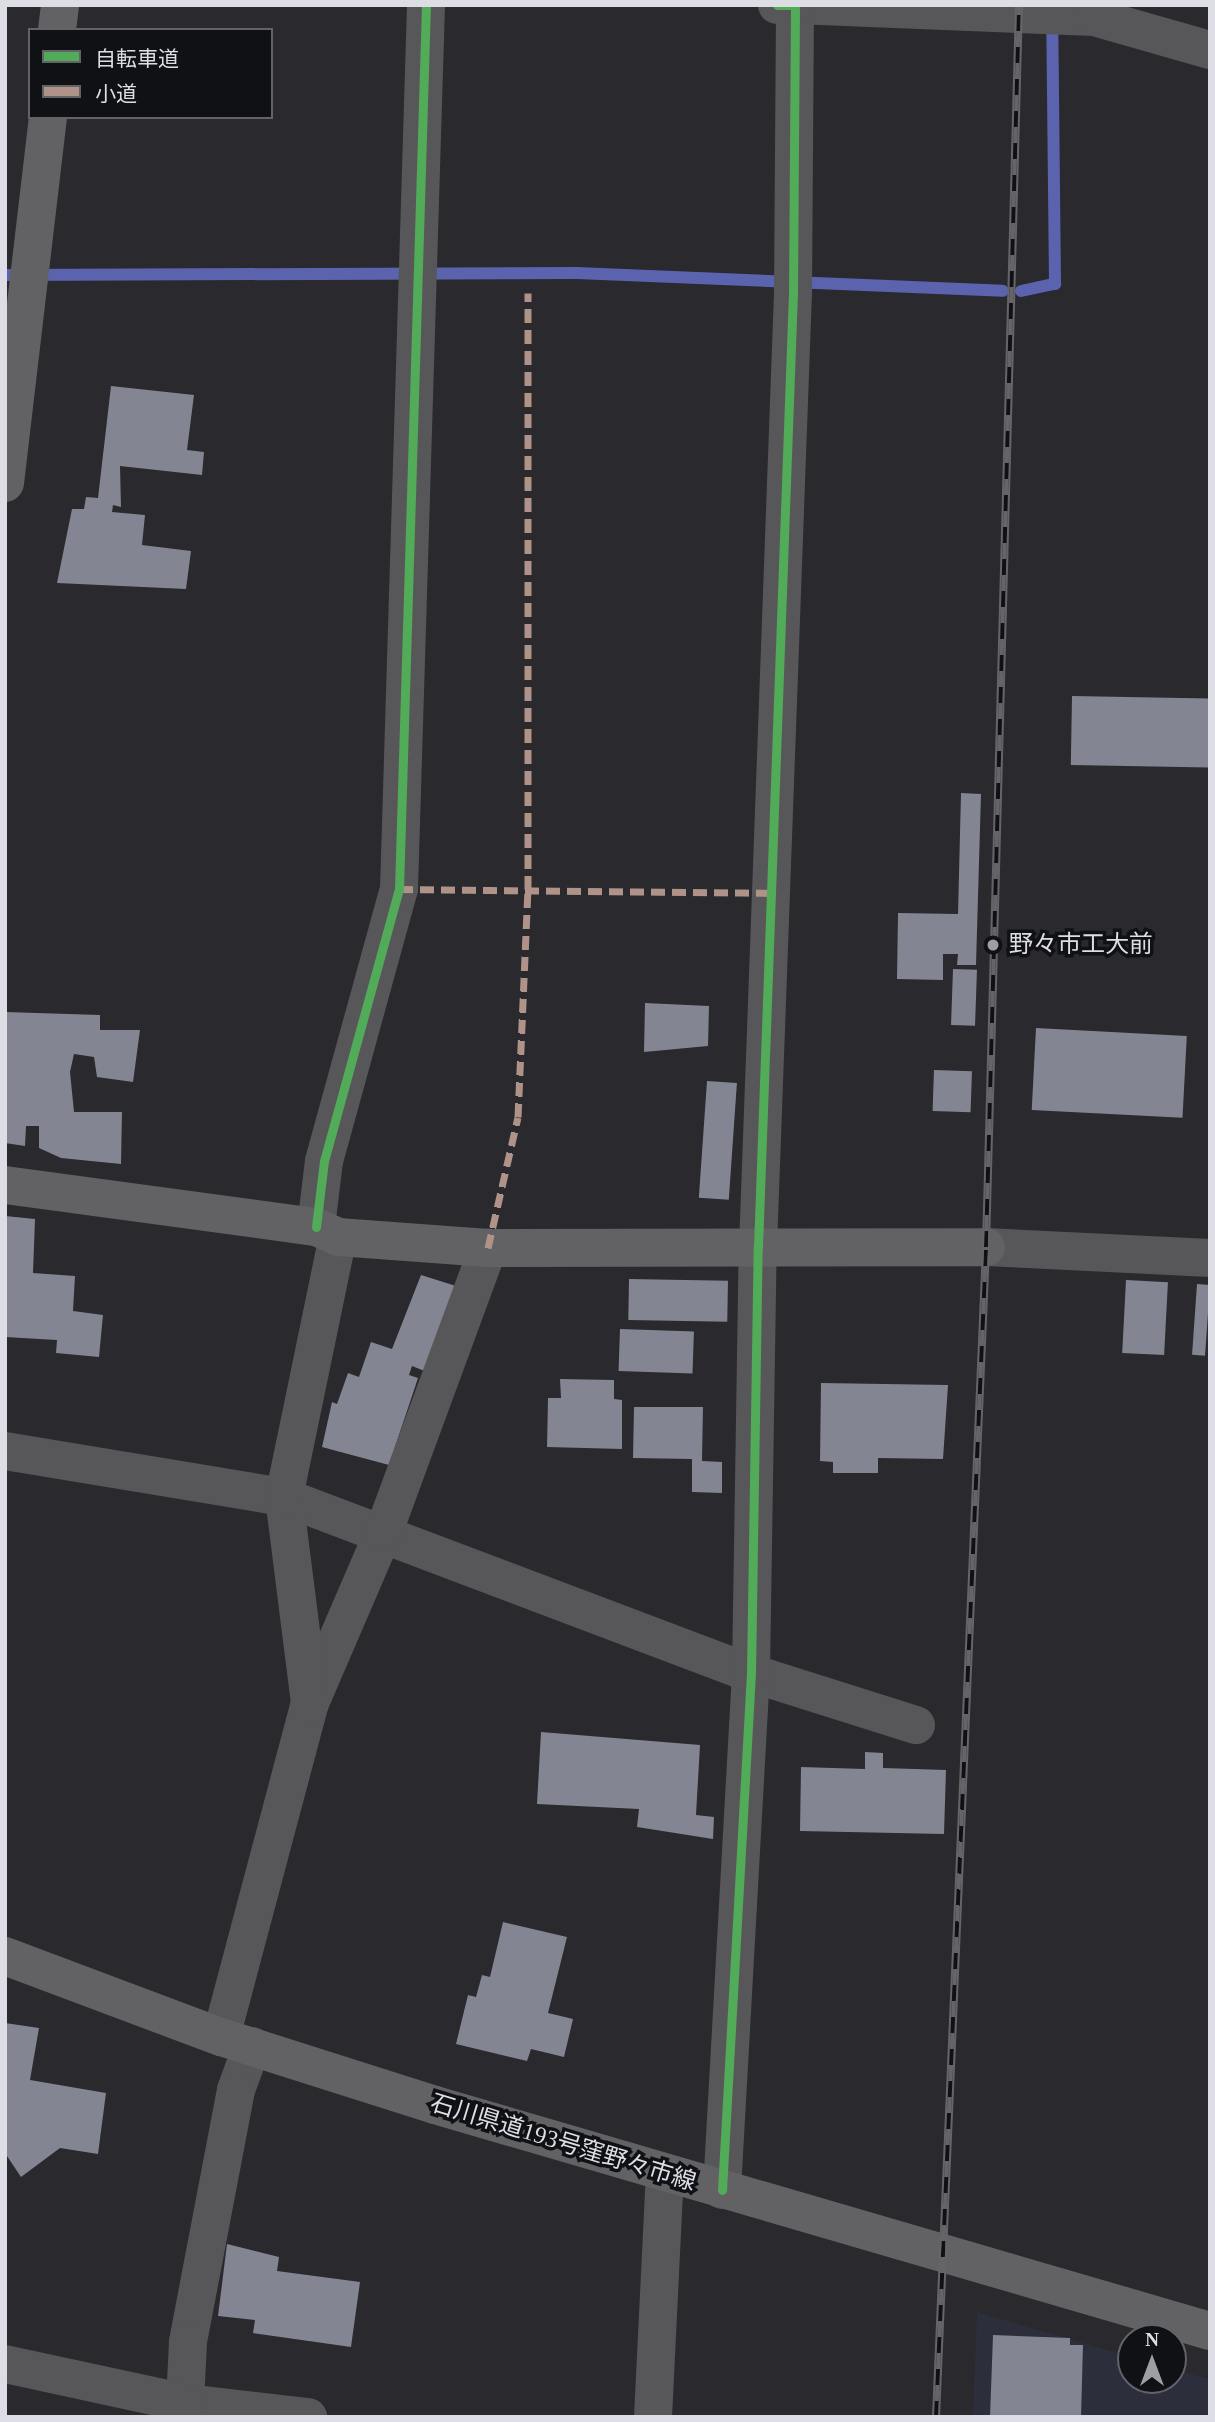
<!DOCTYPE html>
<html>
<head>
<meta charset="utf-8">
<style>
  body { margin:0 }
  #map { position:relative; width:1215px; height:2422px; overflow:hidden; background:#29292e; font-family:"Times New Roman","Noto Sans JP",serif }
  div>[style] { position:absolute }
  .built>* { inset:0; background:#2c2e3c }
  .stream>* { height:12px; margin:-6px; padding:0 6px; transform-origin:6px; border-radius:6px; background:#5b63ae }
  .building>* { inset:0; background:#838592; transform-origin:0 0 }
  .street>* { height:38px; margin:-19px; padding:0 19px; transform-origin:19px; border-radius:19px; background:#575759 }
  .secondary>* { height:38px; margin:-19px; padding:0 19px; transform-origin:19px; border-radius:19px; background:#626264 }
  .rail>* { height:8px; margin-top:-4px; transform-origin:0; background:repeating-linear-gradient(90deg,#101115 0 16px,#656569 0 32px); box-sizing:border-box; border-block:2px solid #656569 }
  .quiet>* { height:7px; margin-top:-3.5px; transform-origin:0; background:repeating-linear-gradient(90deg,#af9288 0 14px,transparent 0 21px) }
  .cycleway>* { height:9px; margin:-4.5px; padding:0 4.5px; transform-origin:4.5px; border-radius:4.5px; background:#51ab58 }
  .dots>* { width:19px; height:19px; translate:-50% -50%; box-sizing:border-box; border:4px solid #101115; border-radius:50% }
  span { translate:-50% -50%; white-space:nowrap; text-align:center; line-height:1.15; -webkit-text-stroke:7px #101115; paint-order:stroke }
  .poi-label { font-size:24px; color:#dddee5 }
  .left { translate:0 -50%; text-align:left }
  .street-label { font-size:24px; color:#dddee5 }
  .frame { position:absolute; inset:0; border:7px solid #dddee5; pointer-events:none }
  .legend { position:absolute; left:28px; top:28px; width:245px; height:91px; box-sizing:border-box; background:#101115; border:2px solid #626368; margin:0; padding:9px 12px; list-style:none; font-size:21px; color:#dddee5 }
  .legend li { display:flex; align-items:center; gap:14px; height:35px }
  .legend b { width:35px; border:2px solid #626368 }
  .north { position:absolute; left:1117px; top:2324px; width:70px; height:70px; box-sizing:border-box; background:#101115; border:2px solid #626368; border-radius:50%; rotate:0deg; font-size:19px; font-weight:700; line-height:28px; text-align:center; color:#dddee5 }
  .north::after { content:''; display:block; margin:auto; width:24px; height:32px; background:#9e9fa5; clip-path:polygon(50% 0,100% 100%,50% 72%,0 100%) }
</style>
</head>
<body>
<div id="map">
  <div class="built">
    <i style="clip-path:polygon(977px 2312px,1131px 2357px,1131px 2380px,1173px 2380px,1173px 2369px,1210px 2379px,1210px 2417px,973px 2417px)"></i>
  </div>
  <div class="stream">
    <i style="left:5px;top:275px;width:572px;rotate:-0.2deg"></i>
    <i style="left:577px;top:273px;width:426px;rotate:2.4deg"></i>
    <i style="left:1021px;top:291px;width:35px;rotate:-12deg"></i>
    <i style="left:1055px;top:284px;width:266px;rotate:-90.6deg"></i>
  </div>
  <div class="building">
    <i style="clip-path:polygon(111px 386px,194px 395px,187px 450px,204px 452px,202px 475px,120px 466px,121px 507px,113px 505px,112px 512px,145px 515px,142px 545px,191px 551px,186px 589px,57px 583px,72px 509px,84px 509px,86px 497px,98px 498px)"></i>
    <i style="left:1072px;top:696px;width:138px;height:69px;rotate:1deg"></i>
    <i style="clip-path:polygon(961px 793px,981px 794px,976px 965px,957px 965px,958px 954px,943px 954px,943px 980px,897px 979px,898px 913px,958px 914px)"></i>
    <i style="left:953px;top:969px;width:24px;height:56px;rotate:2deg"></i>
    <i style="clip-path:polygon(645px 1003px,709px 1006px,708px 1046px,644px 1052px)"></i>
    <i style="clip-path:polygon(5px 1012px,100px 1015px,100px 1030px,140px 1030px,133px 1082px,97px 1077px,94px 1057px,74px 1054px,70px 1072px,74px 1112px,122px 1112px,121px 1164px,61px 1158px,39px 1148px,39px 1126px,26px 1126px,25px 1146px,5px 1143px)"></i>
    <i style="left:1036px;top:1028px;width:151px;height:82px;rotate:3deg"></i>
    <i style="left:934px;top:1070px;width:38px;height:41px;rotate:2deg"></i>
    <i style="left:707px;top:1081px;width:30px;height:117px;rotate:4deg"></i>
    <i style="clip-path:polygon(5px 1216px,35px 1219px,33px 1273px,75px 1276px,73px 1311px,103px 1315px,99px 1357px,56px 1353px,57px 1340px,5px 1337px)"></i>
    <i style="clip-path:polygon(421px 1275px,456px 1286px,427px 1372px,412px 1366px,409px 1375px,418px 1378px,389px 1465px,322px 1447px,332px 1402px,337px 1404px,348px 1373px,359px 1377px,371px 1342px,392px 1349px)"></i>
    <i style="left:629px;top:1279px;width:99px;height:41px;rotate:1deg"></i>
    <i style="left:1126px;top:1280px;width:42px;height:73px;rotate:3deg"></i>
    <i style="left:1197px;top:1284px;width:13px;height:71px;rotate:4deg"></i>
    <i style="left:620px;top:1329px;width:74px;height:42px;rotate:2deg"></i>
    <i style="clip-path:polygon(560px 1379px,614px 1380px,614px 1399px,622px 1400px,622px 1449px,547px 1447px,548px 1398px,561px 1398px)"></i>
    <i style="clip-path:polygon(821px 1383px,948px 1385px,943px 1459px,878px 1458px,878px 1473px,833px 1473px,833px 1462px,820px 1461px)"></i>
    <i style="clip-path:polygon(634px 1407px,703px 1407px,702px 1461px,722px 1462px,722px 1493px,692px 1492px,692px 1459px,633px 1458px)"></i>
    <i style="clip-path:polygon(541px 1732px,700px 1745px,696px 1815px,714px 1817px,713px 1839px,637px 1827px,639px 1809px,537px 1804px)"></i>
    <i style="clip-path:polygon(865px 1752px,883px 1753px,883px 1768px,946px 1770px,944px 1834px,800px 1831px,801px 1767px,865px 1769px)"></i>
    <i style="clip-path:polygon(503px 1922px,567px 1937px,548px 2013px,573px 2019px,564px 2057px,531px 2049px,527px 2061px,456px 2044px,468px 1995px,476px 1997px,482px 1975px,490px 1977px)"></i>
    <i style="clip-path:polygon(5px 2023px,39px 2028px,30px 2080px,106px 2093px,98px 2154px,60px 2148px,21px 2177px,5px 2153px)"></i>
    <i style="clip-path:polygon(227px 2244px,279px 2257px,277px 2271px,360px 2282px,351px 2347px,253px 2333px,255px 2320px,218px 2316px)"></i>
    <i style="clip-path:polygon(993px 2335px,1070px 2338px,1070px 2345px,1083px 2345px,1081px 2417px,990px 2417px)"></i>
  </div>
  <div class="street">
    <i style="left:795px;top:5px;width:299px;rotate:2.3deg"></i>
    <i style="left:1094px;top:17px;width:12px;rotate:-95deg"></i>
    <i style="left:1094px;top:17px;width:121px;rotate:15.9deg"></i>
    <i style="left:316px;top:1227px;width:66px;rotate:-83.1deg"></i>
    <i style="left:324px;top:1161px;width:282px;rotate:-74.6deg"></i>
    <i style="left:399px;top:889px;width:884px;rotate:-88.25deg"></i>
    <i style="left:986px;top:1247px;width:224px;rotate:2.8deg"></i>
    <i style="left:5px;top:1451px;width:283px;rotate:9.4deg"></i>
    <i style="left:284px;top:1497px;width:499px;rotate:20.7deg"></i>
    <i style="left:751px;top:1673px;width:173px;rotate:17.5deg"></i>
    <i style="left:310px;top:1703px;width:187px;rotate:-66.7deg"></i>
    <i style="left:384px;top:1531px;width:302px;rotate:-69.8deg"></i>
    <i style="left:221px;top:2037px;width:346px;rotate:-75.1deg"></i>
    <i style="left:310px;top:1703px;width:208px;rotate:-97.2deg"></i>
    <i style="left:284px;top:1497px;width:266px;rotate:-78.3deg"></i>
    <i style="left:252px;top:2046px;width:47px;rotate:110deg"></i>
    <i style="left:236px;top:2090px;width:257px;rotate:100.8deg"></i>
    <i style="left:188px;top:2342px;width:61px;rotate:92.8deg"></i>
    <i style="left:185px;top:2403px;width:124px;rotate:6.5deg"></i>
    <i style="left:722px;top:2190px;width:518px;rotate:-86.79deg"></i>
    <i style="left:751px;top:1673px;width:426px;rotate:-89.1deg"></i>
    <i style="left:758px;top:1247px;width:954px;rotate:-87.9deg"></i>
    <i style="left:793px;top:294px;width:289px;rotate:-89.6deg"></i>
    <i style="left:795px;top:5px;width:18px;rotate:180deg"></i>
    <i style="left:5px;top:2364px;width:184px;rotate:12.2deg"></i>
    <i style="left:653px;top:2417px;width:243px;rotate:-87.2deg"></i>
  </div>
  <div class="secondary">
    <i style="left:57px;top:30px;width:25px;rotate:-83deg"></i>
    <i style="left:5px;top:483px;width:369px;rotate:-83.3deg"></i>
    <i style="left:5px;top:1185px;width:314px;rotate:7.7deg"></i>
    <i style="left:316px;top:1227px;width:24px;rotate:24deg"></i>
    <i style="left:338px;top:1237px;width:150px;rotate:4.2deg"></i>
    <i style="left:488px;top:1248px;width:498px;rotate:-0.1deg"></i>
    <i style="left:5px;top:1956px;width:231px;rotate:20.6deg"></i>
    <i style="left:221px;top:2037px;width:225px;rotate:17.6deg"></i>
    <i style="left:435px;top:2105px;width:807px;rotate:16.26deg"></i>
  </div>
  <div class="rail">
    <i style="left:936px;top:2417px;width:1171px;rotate:-87.55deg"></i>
    <i style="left:986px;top:1247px;width:1242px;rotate:-88.48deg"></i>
  </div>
  <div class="quiet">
    <i style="left:399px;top:889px;width:372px;rotate:0.6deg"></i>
    <i style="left:488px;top:1248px;width:134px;rotate:-77.1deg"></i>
    <i style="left:518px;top:1117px;width:228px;rotate:-87.5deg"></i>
    <i style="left:528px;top:889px;width:596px;rotate:-90deg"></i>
  </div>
  <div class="cycleway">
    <i style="left:316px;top:1227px;width:66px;rotate:-83.1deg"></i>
    <i style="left:324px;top:1161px;width:282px;rotate:-74.6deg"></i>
    <i style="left:399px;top:889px;width:884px;rotate:-88.25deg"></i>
    <i style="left:722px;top:2190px;width:518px;rotate:-86.79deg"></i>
    <i style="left:751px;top:1673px;width:426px;rotate:-89.1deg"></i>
    <i style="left:758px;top:1247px;width:954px;rotate:-87.9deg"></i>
    <i style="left:793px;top:294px;width:289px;rotate:-89.6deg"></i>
    <i style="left:795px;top:5px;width:18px;rotate:180deg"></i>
  </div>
  <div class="dots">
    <i style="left:993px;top:945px;background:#9e9fa5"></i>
  </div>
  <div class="poi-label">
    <span class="left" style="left:1009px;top:945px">野々市工大前</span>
  </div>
  <div class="street-label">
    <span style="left:563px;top:2143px;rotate:17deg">石川県道193号窪野々市線</span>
  </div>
  <div class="frame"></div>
  <ul class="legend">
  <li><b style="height:9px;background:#51ab58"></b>自転車道</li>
  <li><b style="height:9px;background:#af9288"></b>小道</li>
  </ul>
  <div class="north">N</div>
</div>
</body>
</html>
